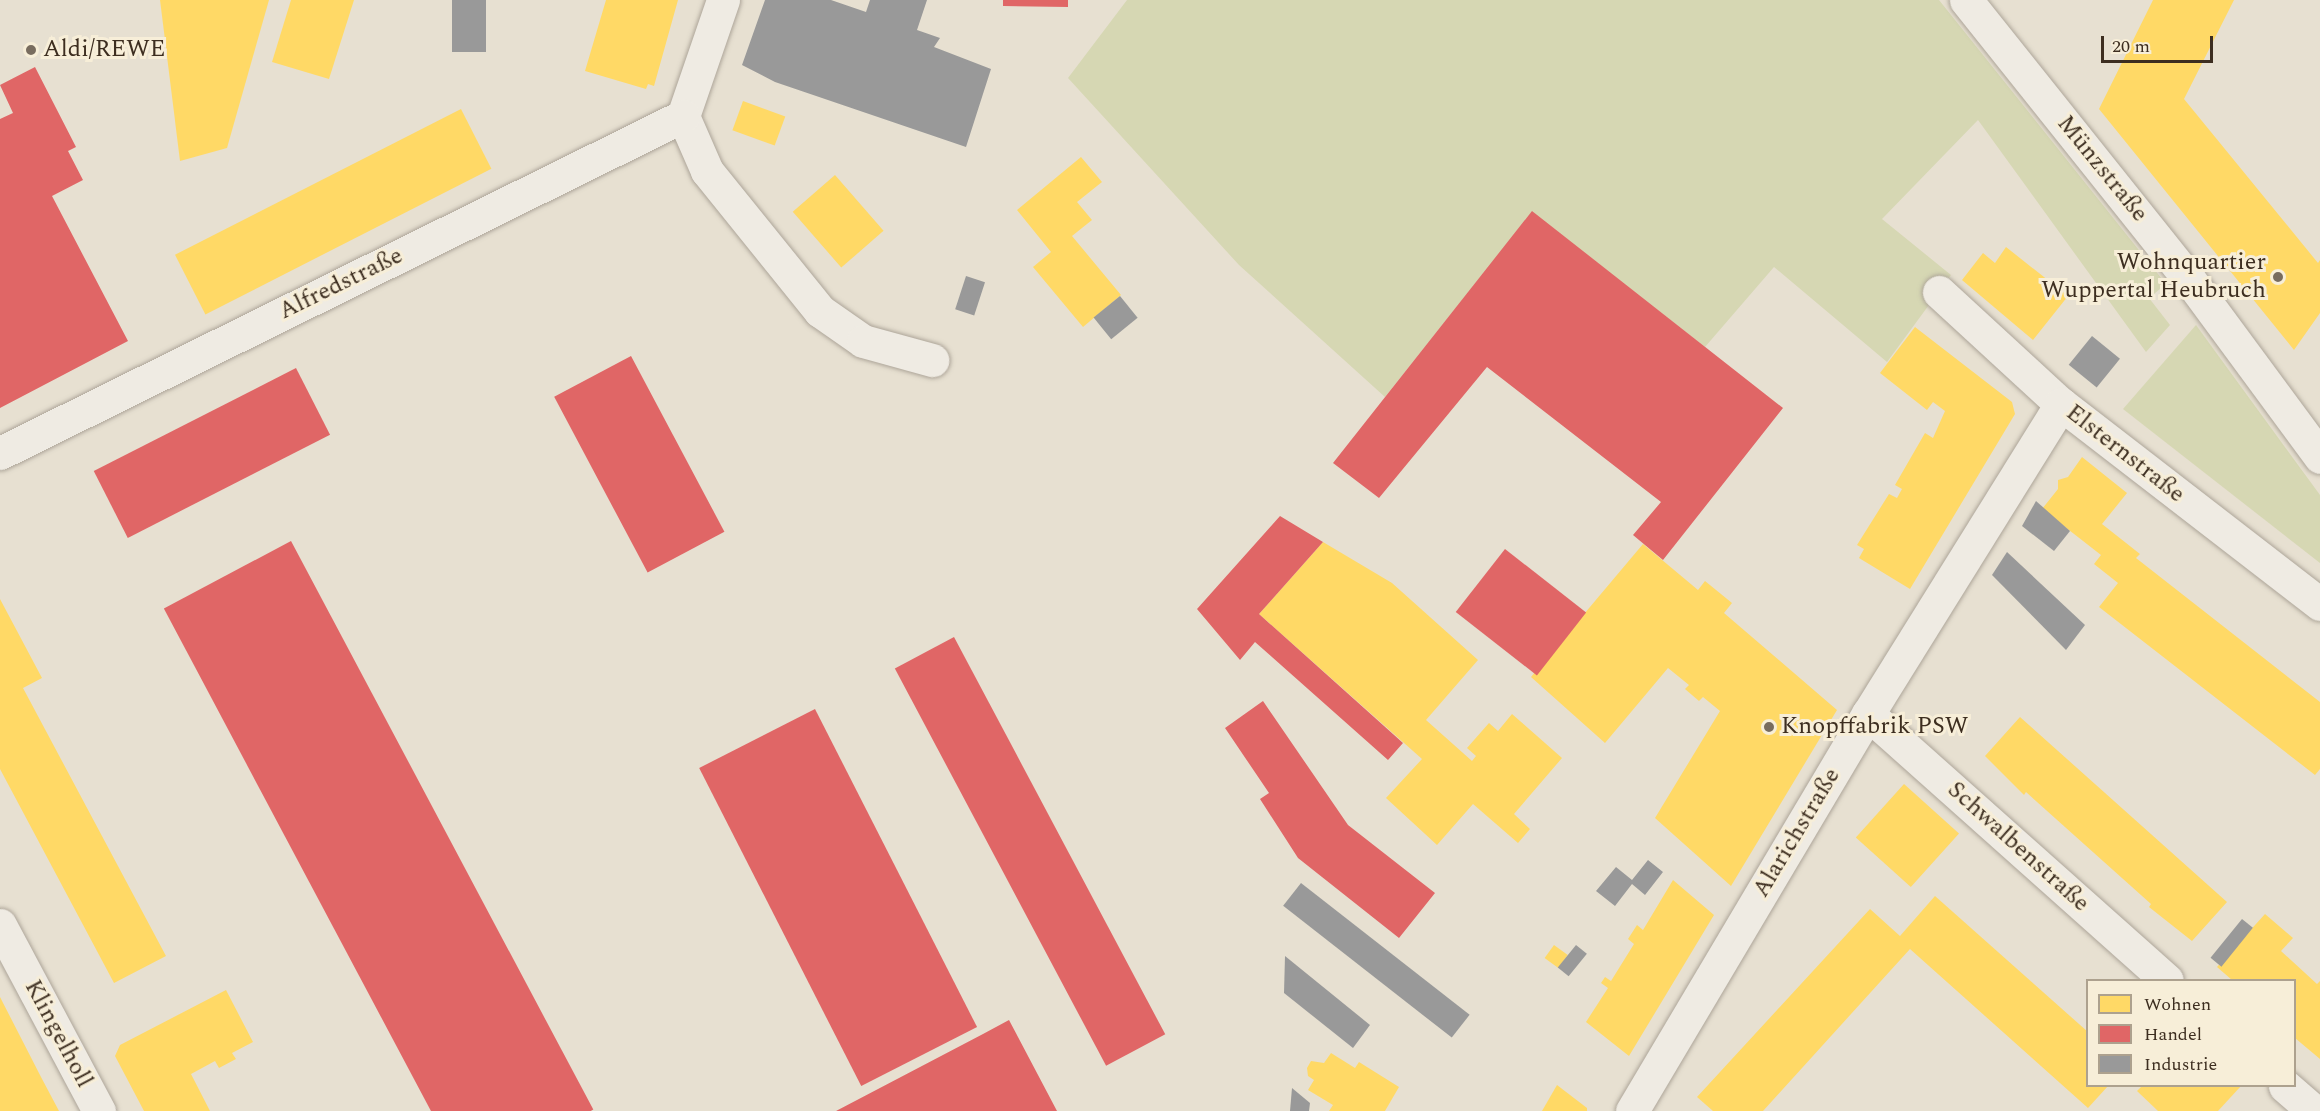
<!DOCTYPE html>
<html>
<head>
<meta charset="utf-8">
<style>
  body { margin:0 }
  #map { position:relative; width:2320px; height:1111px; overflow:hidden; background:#e7e0d1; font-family:Spectral,serif }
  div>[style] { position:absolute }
  .green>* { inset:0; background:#d6d7b3 }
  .homes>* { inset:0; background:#ffd966; transform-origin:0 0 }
  .shops>* { inset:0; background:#e06666; transform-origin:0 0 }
  .industry>* { inset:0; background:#999; transform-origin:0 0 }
  .roads { filter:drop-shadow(0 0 2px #ada599) drop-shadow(0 0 2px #ada599) }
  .minor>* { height:33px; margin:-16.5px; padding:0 16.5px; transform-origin:16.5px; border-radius:16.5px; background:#efebe3 }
  .dots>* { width:16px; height:16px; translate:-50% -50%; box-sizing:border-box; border:3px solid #f7eed8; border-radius:50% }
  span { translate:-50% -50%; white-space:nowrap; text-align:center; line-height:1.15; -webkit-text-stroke:6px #f7eed8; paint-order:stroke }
  .poi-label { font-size:24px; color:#3d2e20 }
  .left { translate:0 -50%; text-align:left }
  .right { translate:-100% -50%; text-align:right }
  .street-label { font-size:24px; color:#3d2e20 }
  .legend { position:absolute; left:2086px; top:979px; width:210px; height:108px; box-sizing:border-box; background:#f7eed8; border:2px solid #ada18e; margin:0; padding:8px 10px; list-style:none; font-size:18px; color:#3d2e20 }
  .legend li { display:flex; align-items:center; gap:12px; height:30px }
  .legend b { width:30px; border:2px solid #ada18e }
  .scale { position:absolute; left:2101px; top:36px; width:112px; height:27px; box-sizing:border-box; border:3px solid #3d2e20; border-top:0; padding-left:8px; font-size:18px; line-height:21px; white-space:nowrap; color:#3d2e20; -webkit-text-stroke:4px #f7eed8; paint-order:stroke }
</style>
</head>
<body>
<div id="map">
  <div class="green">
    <i style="clip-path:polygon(1127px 0,1939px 0,2166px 284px,2149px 298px,2170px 325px,2146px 352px,1978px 120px,1882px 219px,1951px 275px,1887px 362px,1774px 267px,1705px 347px,1532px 212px,1385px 397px,1239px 265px,1068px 78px)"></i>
    <i style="clip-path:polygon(2196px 325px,2320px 495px,2320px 563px,2123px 409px)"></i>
  </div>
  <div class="homes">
    <i style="clip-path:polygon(160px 0,269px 0,227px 148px,180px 161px)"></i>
    <i style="clip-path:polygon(291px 0,354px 0,329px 79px,272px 62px)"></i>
    <i style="clip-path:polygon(606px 0,678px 0,654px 86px,648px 84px,646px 89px,585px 71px)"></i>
    <i style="clip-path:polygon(2153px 0,2234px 0,2184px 99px,2318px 263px,2320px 260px,2320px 313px,2294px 350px,2099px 109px)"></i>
    <i style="left:743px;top:101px;width:45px;height:31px;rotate:20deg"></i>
    <i style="left:461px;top:109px;width:67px;height:321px;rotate:63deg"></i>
    <i style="clip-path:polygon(1081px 157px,1102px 182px,1077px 202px,1092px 220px,1072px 236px,1121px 295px,1083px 327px,1033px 267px,1051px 252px,1017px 210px)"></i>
    <i style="left:835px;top:175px;width:74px;height:56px;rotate:49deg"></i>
    <i style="clip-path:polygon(2006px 247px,2068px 296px,2033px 340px,1962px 280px,1983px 253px,1995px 263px)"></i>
    <i style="clip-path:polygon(1915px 327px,2012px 402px,2015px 414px,1910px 589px,1859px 558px,1864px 549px,1857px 545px,1889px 494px,1897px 498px,1902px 489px,1895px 485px,1925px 433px,1933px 438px,1945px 411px,1933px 402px,1927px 410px,1880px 373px)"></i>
    <i style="clip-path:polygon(2082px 457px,2127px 493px,2102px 524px,2140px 554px,2136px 558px,2320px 702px,2320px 769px,2315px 775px,2099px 607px,2118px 583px,2094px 564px,2101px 555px,2042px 509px,2058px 489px,2058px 480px,2068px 477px)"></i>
    <i style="clip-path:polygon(1323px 542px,1392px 583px,1478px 660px,1426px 720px,1472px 761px,1476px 756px,1467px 748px,1489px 723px,1498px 731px,1512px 714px,1562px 758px,1514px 814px,1530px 829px,1518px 843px,1473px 804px,1437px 845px,1386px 798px,1422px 759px,1259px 614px)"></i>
    <i style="clip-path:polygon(1643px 544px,1698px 590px,1705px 581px,1732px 603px,1724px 613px,1837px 710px,1731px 886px,1655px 818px,1720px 711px,1703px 697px,1699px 701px,1685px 689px,1689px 685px,1668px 668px,1605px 743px,1531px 677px)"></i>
    <i style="clip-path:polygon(0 599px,42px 678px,23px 688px,166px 956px,114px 983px,0 769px)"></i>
    <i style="clip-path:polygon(2020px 717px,2227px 902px,2192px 941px,2149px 907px,2151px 904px,2026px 792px,2024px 795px,1985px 756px)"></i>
    <i style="left:1904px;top:784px;width:74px;height:72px;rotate:42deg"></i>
    <i style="clip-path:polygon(1673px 880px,1714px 915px,1629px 1056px,1586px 1022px,1608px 988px,1601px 983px,1605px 977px,1611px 981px,1634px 944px,1628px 939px,1637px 925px,1643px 930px)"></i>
    <i style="clip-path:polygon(1935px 896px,2088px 1032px,2088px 1086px,2108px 1086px,2088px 1108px,1910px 949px,1763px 1111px,1713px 1111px,1697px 1097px,1870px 909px,1900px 936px)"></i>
    <i style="clip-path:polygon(2265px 914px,2293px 938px,2281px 951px,2317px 984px,2320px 981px,2320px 1059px,2295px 1038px,2294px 980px,2232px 980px,2217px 967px)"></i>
    <i style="left:1554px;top:945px;width:17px;height:16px;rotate:36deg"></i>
    <i style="clip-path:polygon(226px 990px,253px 1042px,232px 1053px,236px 1059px,219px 1068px,215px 1061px,191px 1074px,210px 1111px,144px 1111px,115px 1056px,120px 1045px)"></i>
    <i style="clip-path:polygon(0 997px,41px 1077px,59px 1111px,0 1111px)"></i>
    <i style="clip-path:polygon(1331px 1053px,1355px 1068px,1359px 1062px,1399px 1087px,1385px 1111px,1329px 1111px,1333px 1105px,1308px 1090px,1314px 1080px,1308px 1076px,1307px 1068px,1311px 1061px,1324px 1063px)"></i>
    <i style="clip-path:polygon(1557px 1085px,1587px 1108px,1587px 1111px,1542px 1111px)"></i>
    <i style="clip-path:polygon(2142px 1086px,2241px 1086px,2218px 1111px,2158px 1111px,2137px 1091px)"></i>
  </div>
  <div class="shops">
    <i style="clip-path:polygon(1003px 0,1068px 0,1068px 7px,1003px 6px)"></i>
    <i style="clip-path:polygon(35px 67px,76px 147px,68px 151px,83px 180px,52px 196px,128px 341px,0 408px,0 119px,13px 113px,0 85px)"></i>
    <i style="clip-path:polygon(1532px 211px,1783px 408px,1663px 560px,1633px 535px,1661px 502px,1487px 367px,1379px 498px,1333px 463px)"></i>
    <i style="left:631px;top:356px;width:199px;height:87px;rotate:62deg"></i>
    <i style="left:296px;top:368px;width:75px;height:227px;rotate:63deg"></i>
    <i style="clip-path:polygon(1280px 516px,1323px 542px,1259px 614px,1403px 743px,1388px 760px,1255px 642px,1240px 660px,1197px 609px)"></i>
    <i style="left:291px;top:541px;width:644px;height:144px;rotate:62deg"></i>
    <i style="left:1505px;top:549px;width:103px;height:80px;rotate:38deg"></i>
    <i style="left:954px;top:637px;width:450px;height:67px;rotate:62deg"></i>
    <i style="clip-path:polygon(1263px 701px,1348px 825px,1435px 893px,1399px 938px,1298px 858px,1260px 799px,1269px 793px,1225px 728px)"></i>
    <i style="left:815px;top:709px;width:357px;height:130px;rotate:63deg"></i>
    <i style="clip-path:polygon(1009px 1020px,1057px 1111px,836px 1111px,983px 1034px)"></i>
  </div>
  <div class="industry">
    <i style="left:452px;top:0;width:34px;height:52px"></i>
    <i style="clip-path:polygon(765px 0,831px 0,866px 12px,870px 0,927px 0,917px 30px,940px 38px,934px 47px,991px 69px,966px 147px,775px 82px,742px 65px)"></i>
    <i style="left:966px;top:276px;width:20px;height:35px;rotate:18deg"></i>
    <i style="left:1120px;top:296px;width:28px;height:34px;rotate:51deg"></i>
    <i style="left:2092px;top:336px;width:36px;height:37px;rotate:39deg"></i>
    <i style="clip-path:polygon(2036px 501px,2070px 531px,2054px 551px,2022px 526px)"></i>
    <i style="clip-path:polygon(2007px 552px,2085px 625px,2066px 650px,1992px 575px)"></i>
    <i style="clip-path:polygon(1648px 860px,1663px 872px,1645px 895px,1632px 884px,1615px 906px,1596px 891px,1616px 867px,1632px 880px)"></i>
    <i style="left:1301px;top:883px;width:214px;height:29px;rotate:38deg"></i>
    <i style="left:2242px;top:919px;width:14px;height:50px;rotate:39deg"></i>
    <i style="left:1576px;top:945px;width:14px;height:29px;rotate:39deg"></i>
    <i style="clip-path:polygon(1285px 956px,1370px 1025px,1353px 1048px,1284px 993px)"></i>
    <i style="clip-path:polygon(1292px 1088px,1310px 1103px,1309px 1111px,1290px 1111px)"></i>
  </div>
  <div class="roads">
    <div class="minor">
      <i style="left:723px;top:0;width:123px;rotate:109deg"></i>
      <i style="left:683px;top:116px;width:60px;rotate:66.4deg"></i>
      <i style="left:707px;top:171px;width:180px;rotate:51.1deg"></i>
      <i style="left:820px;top:311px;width:52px;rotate:34.9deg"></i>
      <i style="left:863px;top:341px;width:72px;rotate:15.4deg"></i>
      <i style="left:1966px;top:0;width:357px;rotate:51.4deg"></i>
      <i style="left:2189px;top:279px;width:221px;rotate:53.6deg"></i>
      <i style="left:1939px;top:292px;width:166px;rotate:42.6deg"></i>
      <i style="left:2061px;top:404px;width:327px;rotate:37.7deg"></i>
      <i style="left:0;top:453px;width:762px;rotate:-26.26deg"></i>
      <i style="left:1868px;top:714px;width:400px;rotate:41.7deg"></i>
      <i style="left:0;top:925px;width:211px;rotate:62deg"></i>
      <i style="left:2285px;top:1086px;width:38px;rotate:41deg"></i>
      <i style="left:1632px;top:1111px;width:462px;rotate:-59.3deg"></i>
      <i style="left:1868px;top:714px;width:365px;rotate:-58.1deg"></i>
    </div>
  </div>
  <div class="dots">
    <i style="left:31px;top:50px;background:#786c5e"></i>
    <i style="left:2278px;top:277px;background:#786c5e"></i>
    <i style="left:1769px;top:727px;background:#786c5e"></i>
  </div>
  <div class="poi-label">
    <span class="left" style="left:43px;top:50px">Aldi/REWE</span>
    <span class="right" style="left:2266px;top:277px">Wohnquartier<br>Wuppertal Heubruch</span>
    <span class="left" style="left:1781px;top:727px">Knopffabrik PSW</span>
  </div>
  <div class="street-label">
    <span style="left:2102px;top:169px;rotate:51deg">Münzstraße</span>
    <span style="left:341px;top:284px;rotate:-26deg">Alfredstraße</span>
    <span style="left:2125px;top:454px;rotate:38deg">Elsternstraße</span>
    <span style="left:1797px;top:833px;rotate:-59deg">Alarichstraße</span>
    <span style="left:2018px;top:847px;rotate:42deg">Schwalbenstraße</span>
    <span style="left:58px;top:1034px;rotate:62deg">Klingelholl</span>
  </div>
  <ul class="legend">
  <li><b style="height:16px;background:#ffd966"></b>Wohnen</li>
  <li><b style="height:16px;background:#e06666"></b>Handel</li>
  <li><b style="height:16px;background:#999"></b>Industrie</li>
  </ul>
  <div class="scale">20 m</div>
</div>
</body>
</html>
